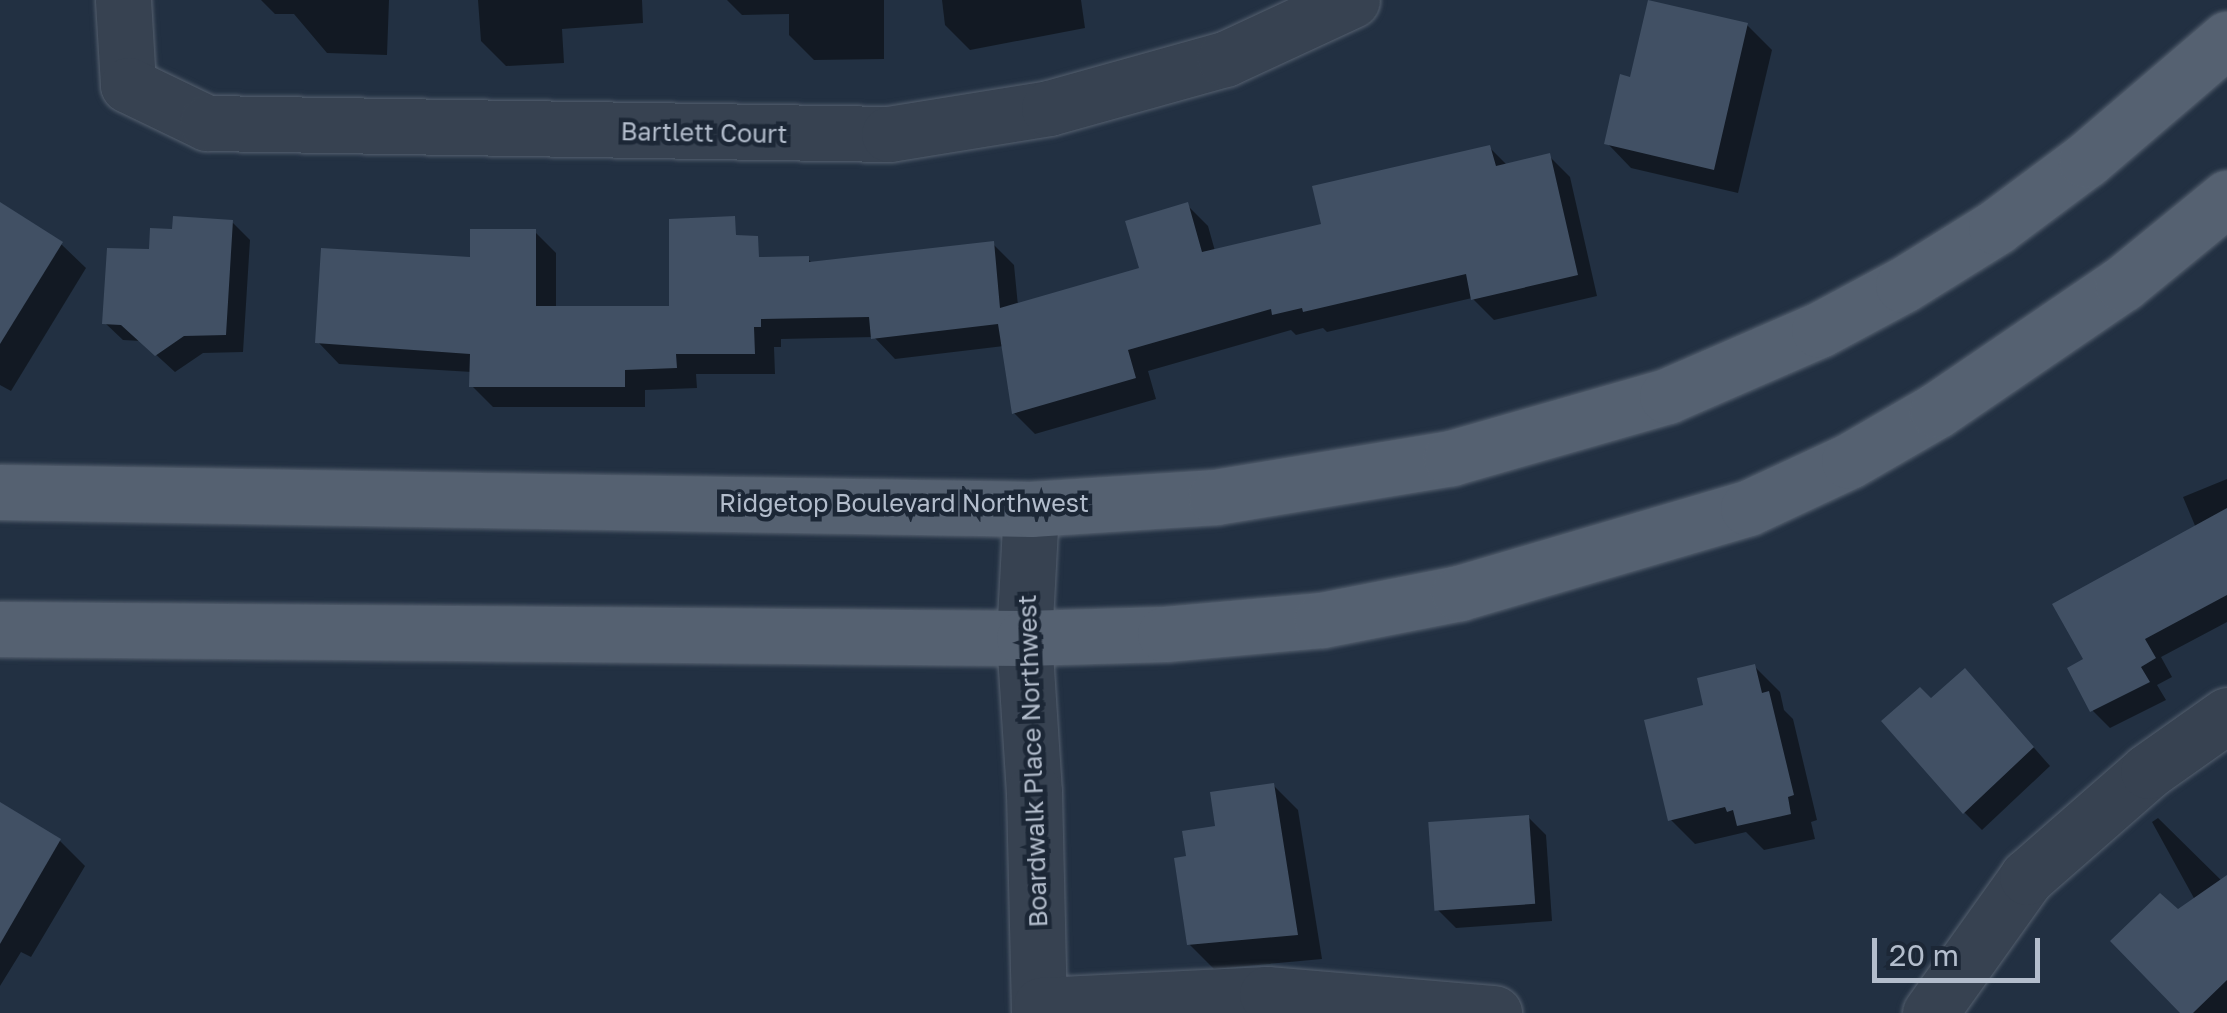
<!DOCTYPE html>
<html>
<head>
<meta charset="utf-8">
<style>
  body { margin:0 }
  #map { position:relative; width:2227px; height:1013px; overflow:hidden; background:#223042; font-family:"Golos Text",sans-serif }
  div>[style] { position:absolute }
  .shadow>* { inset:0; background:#0007 }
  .building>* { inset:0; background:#415064; transform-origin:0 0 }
  .roads { filter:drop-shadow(0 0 2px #55606f) drop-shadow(0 0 2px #55606f) }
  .minor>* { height:55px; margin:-27.5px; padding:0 27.5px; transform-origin:27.5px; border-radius:27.5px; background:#374251 }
  .major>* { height:55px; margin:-27.5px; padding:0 27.5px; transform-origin:27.5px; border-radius:27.5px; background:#556171 }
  span { translate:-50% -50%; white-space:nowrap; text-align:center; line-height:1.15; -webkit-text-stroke:9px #1c2736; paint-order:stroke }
  .street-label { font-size:25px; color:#b3bdcc }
  .scale { position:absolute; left:1872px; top:938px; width:168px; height:45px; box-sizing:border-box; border:5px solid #b3bdcc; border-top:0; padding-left:12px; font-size:30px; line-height:35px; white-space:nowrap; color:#b3bdcc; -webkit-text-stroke:8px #1c2736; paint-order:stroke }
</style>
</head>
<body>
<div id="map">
  <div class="shadow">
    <i style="clip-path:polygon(261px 0,389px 0,387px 55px,327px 53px,294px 14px,275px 14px)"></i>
    <i style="clip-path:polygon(478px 0,642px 0,643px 23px,562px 29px,564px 63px,506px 66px,481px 41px)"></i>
    <i style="clip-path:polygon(727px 0,884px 0,884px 59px,814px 60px,789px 35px,789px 14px,742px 15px)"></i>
    <i style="clip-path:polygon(942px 0,1081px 0,1085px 28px,970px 50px,945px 25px)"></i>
    <i style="clip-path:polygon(1747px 25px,1772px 50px,1738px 193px,1631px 168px,1607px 143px,1632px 80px)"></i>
    <i style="clip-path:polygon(1489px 147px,1507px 165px,1549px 156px,1570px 177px,1597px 296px,1494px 320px,1472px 298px,1327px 332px,1323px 328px,1296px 335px,1291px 330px,1148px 371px,1156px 399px,1035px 434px,1014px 413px,1004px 346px,895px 359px,874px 337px,781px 339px,781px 347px,774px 347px,775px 374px,696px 374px,697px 388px,645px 390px,645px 407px,493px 407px,472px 386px,472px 372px,339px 364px,318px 342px,535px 232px,556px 253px,556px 308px,672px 308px,808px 259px,813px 264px,993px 244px,1014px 265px,1018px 306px,1142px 270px,1187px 205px,1208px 226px,1215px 251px,1324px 226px)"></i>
    <i style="clip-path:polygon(0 217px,61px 244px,86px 268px,11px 391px,0 385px)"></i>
    <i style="clip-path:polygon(232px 222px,250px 240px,243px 352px,203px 353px,175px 372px,141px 341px,123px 340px,105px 323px,174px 232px)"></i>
    <i style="clip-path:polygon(2227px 479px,2227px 622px,2161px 657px,2172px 677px,2157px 685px,2166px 700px,2110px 728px,2093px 711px,2086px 660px,2196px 528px,2183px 497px)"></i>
    <i style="clip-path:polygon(1755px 667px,1780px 692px,1784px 710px,1793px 719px,1817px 820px,1811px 822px,1815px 839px,1764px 850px,1746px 832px,1695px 844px,1670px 819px,1706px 707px)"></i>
    <i style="clip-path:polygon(1982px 689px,2050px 766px,1982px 830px,1964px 812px,1931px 701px)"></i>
    <i style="clip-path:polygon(1274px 786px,1298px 810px,1322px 959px,1214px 969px,1189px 944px,1189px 858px)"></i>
    <i style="clip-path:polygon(0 807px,60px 841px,85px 866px,31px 957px,21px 952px,0 986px)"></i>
    <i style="clip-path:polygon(1528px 817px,1546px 835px,1552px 921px,1456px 928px,1438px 910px)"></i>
    <i style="clip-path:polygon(2158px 818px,2227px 886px,2227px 1013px,2184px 1013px,2178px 912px,2195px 900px,2152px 822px)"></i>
  </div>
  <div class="building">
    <i style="clip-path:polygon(1648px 0,1748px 23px,1714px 170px,1604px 144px,1620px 74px,1630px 77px)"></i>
    <i style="clip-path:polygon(1490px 145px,1496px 166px,1550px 153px,1578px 275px,1471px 300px,1466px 274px,1303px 312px,1302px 308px,1272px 315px,1271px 309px,1128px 350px,1136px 378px,1012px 414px,998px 324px,871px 339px,869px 317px,761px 319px,761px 327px,754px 327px,755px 354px,676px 354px,677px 368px,625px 370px,625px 387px,469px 387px,470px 354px,315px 343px,321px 248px,470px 257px,470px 229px,536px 229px,536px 306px,669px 306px,669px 219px,735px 216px,736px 235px,758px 236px,759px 257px,809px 256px,809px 262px,994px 241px,1000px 308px,1139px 268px,1125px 221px,1188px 202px,1202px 252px,1321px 224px,1312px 186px)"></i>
    <i style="clip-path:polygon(0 202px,63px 242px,0 344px)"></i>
    <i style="clip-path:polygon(173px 216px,233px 220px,226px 335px,184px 336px,155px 356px,121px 325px,102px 324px,107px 248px,149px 249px,150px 228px,172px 229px)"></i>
    <i style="clip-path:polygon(2227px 508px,2227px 595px,2145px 639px,2156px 658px,2141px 667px,2150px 682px,2090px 712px,2067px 668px,2083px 659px,2052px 604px)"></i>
    <i style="clip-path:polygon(1755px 664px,1762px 693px,1769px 691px,1794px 795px,1788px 797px,1791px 814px,1737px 826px,1733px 810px,1727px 812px,1725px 807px,1668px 821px,1644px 720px,1703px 705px,1697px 678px)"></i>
    <i style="clip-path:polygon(1965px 668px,2034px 747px,1963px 814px,1881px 721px,1920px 687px,1931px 698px)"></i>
    <i style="clip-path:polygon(1274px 783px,1298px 935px,1187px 945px,1174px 858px,1186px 856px,1182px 831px,1215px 826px,1210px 792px)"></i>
    <i style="clip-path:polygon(0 802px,61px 839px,0 944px)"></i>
    <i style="left:1529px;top:815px;width:89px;height:101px;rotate:86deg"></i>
    <i style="clip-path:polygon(2227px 875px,2227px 980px,2193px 1013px,2180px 1013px,2110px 941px,2160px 893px,2178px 909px)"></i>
  </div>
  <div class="roads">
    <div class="minor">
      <i style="left:123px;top:0;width:85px;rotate:86.6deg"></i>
      <i style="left:128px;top:85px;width:88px;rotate:25.7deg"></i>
      <i style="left:207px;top:123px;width:682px;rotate:0.92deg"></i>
      <i style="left:889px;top:134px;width:162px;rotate:-9.2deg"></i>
      <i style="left:1049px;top:108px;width:183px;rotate:-15.6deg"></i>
      <i style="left:1225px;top:59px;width:140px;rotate:-24.9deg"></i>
      <i style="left:1031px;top:509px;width:129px;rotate:93.1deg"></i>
      <i style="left:1024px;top:638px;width:154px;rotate:86.3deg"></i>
      <i style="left:1034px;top:792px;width:221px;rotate:88.7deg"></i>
      <i style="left:1041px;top:1005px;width:226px;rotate:-2.8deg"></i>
      <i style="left:1267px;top:994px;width:228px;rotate:4.8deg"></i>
      <i style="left:1930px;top:1013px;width:167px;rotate:-54.5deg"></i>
      <i style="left:2027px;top:877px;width:161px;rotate:-41.2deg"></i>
      <i style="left:2148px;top:771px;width:97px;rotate:-35.3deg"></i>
    </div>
    <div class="major">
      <i style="left:0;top:492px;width:1031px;rotate:0.94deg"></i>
      <i style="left:1031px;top:509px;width:185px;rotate:-3.7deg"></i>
      <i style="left:1216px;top:497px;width:238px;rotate:-9.4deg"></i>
      <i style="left:1451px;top:458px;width:225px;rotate:-16deg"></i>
      <i style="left:1667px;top:396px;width:166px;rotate:-23.5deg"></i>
      <i style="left:1819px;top:330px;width:95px;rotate:-28.2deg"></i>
      <i style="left:1903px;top:285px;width:110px;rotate:-31.9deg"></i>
      <i style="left:1996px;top:227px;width:112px;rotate:-36.7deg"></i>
      <i style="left:2086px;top:160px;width:186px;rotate:-40.6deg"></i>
      <i style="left:0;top:629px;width:1024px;rotate:0.5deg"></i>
      <i style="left:1024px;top:638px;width:141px;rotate:-1.6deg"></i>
      <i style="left:1165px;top:634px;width:158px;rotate:-5.1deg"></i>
      <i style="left:1322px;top:620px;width:140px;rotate:-11.1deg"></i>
      <i style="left:1459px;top:593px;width:301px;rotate:-16.4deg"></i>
      <i style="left:1748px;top:508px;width:111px;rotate:-25deg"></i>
      <i style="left:1849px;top:461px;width:102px;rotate:-30.1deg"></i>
      <i style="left:1937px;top:410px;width:224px;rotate:-34.3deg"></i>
      <i style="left:2122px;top:284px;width:136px;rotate:-39.3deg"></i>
    </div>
  </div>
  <div class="street-label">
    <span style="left:704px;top:133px;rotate:1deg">Bartlett Court</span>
    <span style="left:904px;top:503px">Ridgetop Boulevard Northwest</span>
    <span style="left:1033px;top:761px;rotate:-92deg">Boardwalk Place Northwest</span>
  </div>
  <div class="scale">20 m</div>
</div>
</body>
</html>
